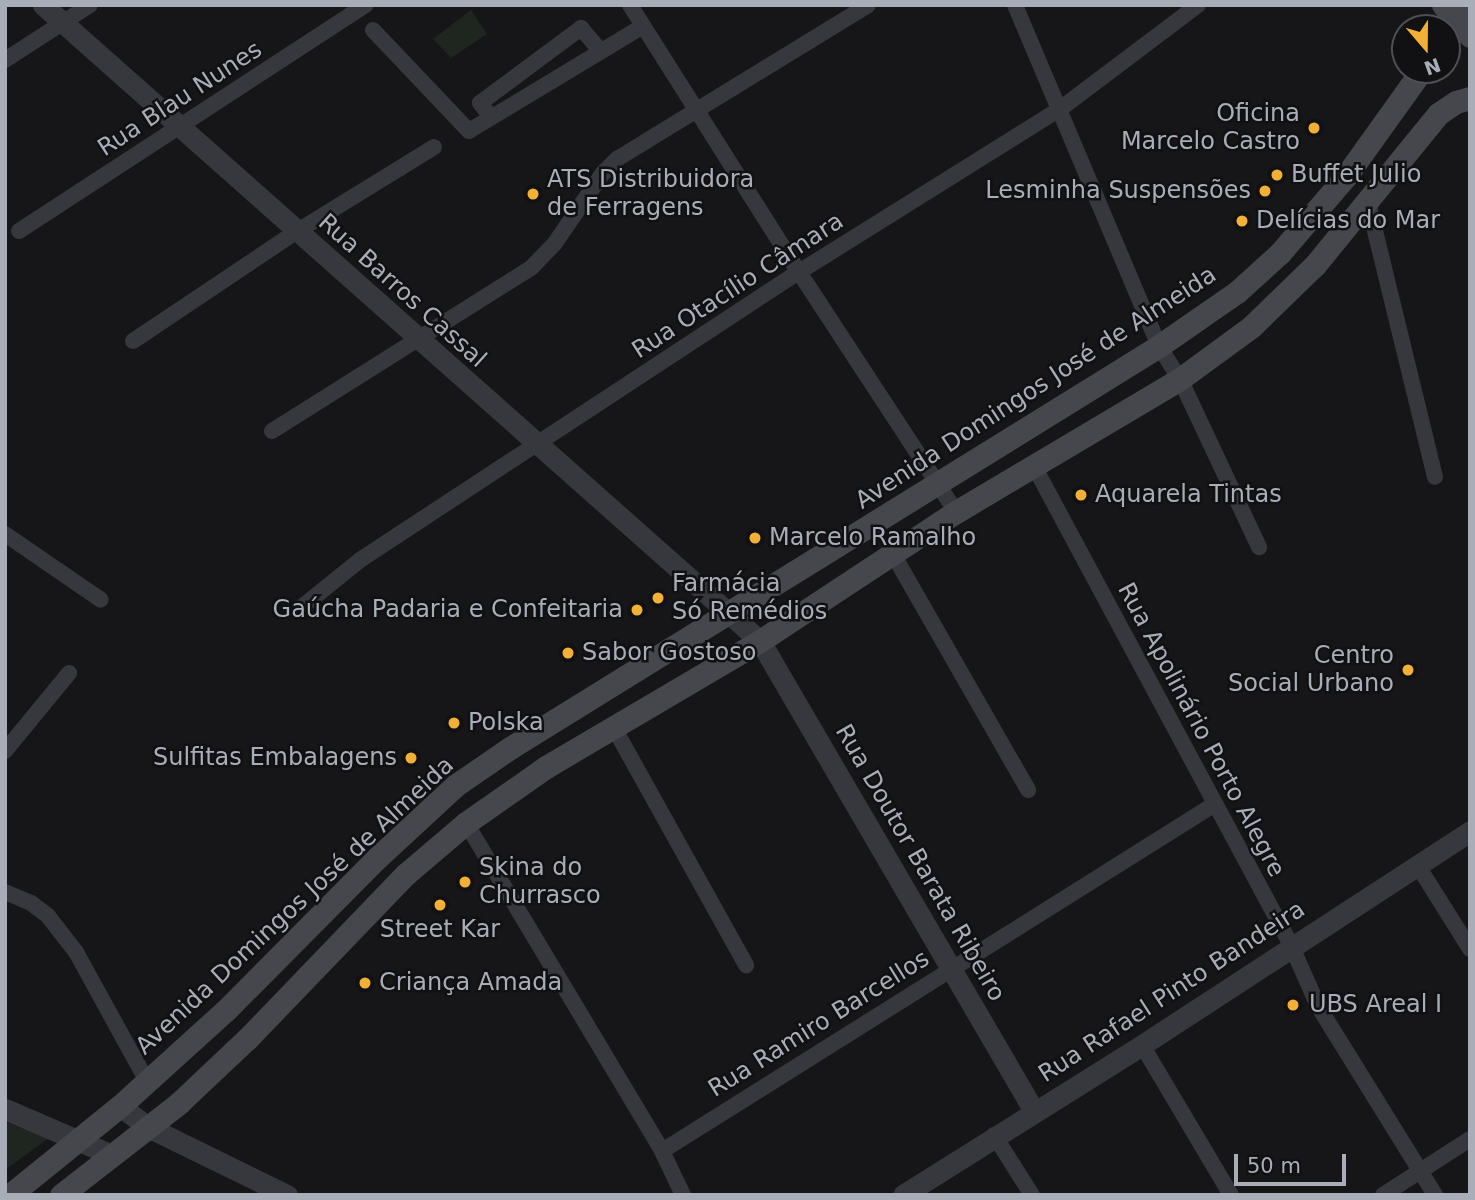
<!DOCTYPE html>
<html>
<head>
<meta charset="utf-8">
<style>
  body { margin:0 }
  #map { position:relative; width:1475px; height:1200px; overflow:hidden; background:#161618; font-family:"DejaVu Sans",sans-serif }
  div>[style] { position:absolute }
  .green>* { inset:0; background:#1e261f }
  .minor>* { height:16px; margin:-8px; padding:0 8px; transform-origin:8px; border-radius:8px; background:#37383d }
  .tertiary>* { height:21px; margin:-10.5px; padding:0 10.5px; transform-origin:10.5px; border-radius:10.5px; background:#37383d }
  .secondary>* { height:23px; margin:-11.5px; padding:0 11.5px; transform-origin:11.5px; border-radius:11.5px; background:#45474d }
  .dots>* { width:19px; height:19px; translate:-50% -50%; box-sizing:border-box; border:4px solid #111113; border-radius:50% }
  span { translate:-50% -50%; white-space:nowrap; text-align:center; line-height:1.15; -webkit-text-stroke:5px #111113; paint-order:stroke }
  .street-label { font-size:24px; color:#a8adb8 }
  .poi-label { font-size:24px; color:#a8adb8 }
  .right { translate:-100% -50%; text-align:right }
  .left { translate:0 -50%; text-align:left }
  .frame { position:absolute; inset:0; border:7px solid #a8adb8; pointer-events:none }
  .north { position:absolute; left:1391px; top:14px; width:70px; height:70px; box-sizing:border-box; background:#111113; border:2px solid #4d4f55; border-radius:50%; rotate:160deg; font-size:19px; font-weight:700; line-height:28px; text-align:center; color:#a8adb8 }
  .north::after { content:''; display:block; margin:auto; width:24px; height:32px; background:#f2b134; clip-path:polygon(50% 0,100% 100%,50% 72%,0 100%) }
  .scale { position:absolute; left:1234px; top:1154px; width:112px; height:32px; box-sizing:border-box; border:4px solid #a8adb8; border-top:0; padding-left:9px; font-size:21px; line-height:24px; white-space:nowrap; color:#a8adb8; -webkit-text-stroke:5px #111113; paint-order:stroke }
</style>
</head>
<body>
<div id="map">
  <div class="green">
    <i style="clip-path:polygon(471px 10px,487px 34px,451px 58px,433px 39px)"></i>
    <i style="clip-path:polygon(5px 1122px,49px 1138px,5px 1170px)"></i>
  </div>
  <div class="minor">
    <i style="left:630px;top:5px;width:316px;rotate:57.7deg"></i>
    <i style="left:799px;top:272px;width:287px;rotate:56.8deg"></i>
    <i style="left:1015px;top:5px;width:370px;rotate:67.1deg"></i>
    <i style="left:1159px;top:346px;width:39px;rotate:58deg"></i>
    <i style="left:1180px;top:379px;width:186px;rotate:64.8deg"></i>
    <i style="left:373px;top:30px;width:139px;rotate:46.5deg"></i>
    <i style="left:469px;top:131px;width:203px;rotate:-31.1deg"></i>
    <i style="left:5px;top:60px;width:101px;rotate:-32.9deg"></i>
    <i style="left:491px;top:117px;width:18px;rotate:-128deg"></i>
    <i style="left:480px;top:103px;width:126px;rotate:-36.6deg"></i>
    <i style="left:581px;top:28px;width:30px;rotate:50deg"></i>
    <i style="left:1367px;top:198px;width:287px;rotate:76.3deg"></i>
    <i style="left:19px;top:231px;width:414px;rotate:-33.1deg"></i>
    <i style="left:133px;top:341px;width:196px;rotate:-33.8deg"></i>
    <i style="left:296px;top:232px;width:162px;rotate:-31.6deg"></i>
    <i style="left:272px;top:431px;width:307px;rotate:-32.2deg"></i>
    <i style="left:532px;top:267px;width:33px;rotate:-46deg"></i>
    <i style="left:555px;top:243px;width:85px;rotate:-55.6deg"></i>
    <i style="left:603px;top:173px;width:20px;rotate:-45deg"></i>
    <i style="left:617px;top:159px;width:294px;rotate:-31.5deg"></i>
    <i style="left:1034px;top:466px;width:544px;rotate:61.78deg"></i>
    <i style="left:1291px;top:945px;width:67px;rotate:66.1deg"></i>
    <i style="left:1318px;top:1006px;width:222px;rotate:58.2deg"></i>
    <i style="left:5px;top:534px;width:116px;rotate:34.5deg"></i>
    <i style="left:893px;top:554px;width:272px;rotate:60.2deg"></i>
    <i style="left:303px;top:606px;width:73px;rotate:-38.9deg"></i>
    <i style="left:360px;top:560px;width:45px;rotate:-33.3deg"></i>
    <i style="left:398px;top:535px;width:480px;rotate:-33.3deg"></i>
    <i style="left:799px;top:272px;width:308px;rotate:-32deg"></i>
    <i style="left:1060px;top:109px;width:173px;rotate:-37deg"></i>
    <i style="left:613px;top:726px;width:274px;rotate:60.9deg"></i>
    <i style="left:5px;top:751px;width:101px;rotate:-50.6deg"></i>
    <i style="left:466px;top:823px;width:382px;rotate:59.1deg"></i>
    <i style="left:662px;top:1151px;width:49px;rotate:64.5deg"></i>
    <i style="left:1418px;top:866px;width:98px;rotate:57.9deg"></i>
    <i style="left:5px;top:892px;width:28px;rotate:23deg"></i>
    <i style="left:31px;top:903px;width:21px;rotate:37deg"></i>
    <i style="left:48px;top:916px;width:46px;rotate:52.1deg"></i>
    <i style="left:76px;top:952px;width:147px;rotate:61.2deg"></i>
    <i style="left:1142px;top:1045px;width:174px;rotate:59.3deg"></i>
    <i style="left:994px;top:1135px;width:71px;rotate:57.7deg"></i>
    <i style="left:662px;top:1151px;width:653px;rotate:-32.11deg"></i>
    <i style="left:1383px;top:1195px;width:103px;rotate:-32.8deg"></i>
  </div>
  <div class="tertiary">
    <i style="left:43px;top:5px;width:958px;rotate:41.57deg"></i>
    <i style="left:760px;top:641px;width:544px;rotate:59.76deg"></i>
    <i style="left:120px;top:1106px;width:35px;rotate:37deg"></i>
    <i style="left:148px;top:1127px;width:155px;rotate:26.1deg"></i>
    <i style="left:5px;top:1109px;width:116px;rotate:23.3deg"></i>
    <i style="left:903px;top:1195px;width:282px;rotate:-32.1deg"></i>
    <i style="left:1142px;top:1045px;width:392px;rotate:-33.1deg"></i>
  </div>
  <div class="secondary">
    <i style="left:1443px;top:5px;width:41px;rotate:48.9deg"></i>
    <i style="left:1447px;top:36px;width:37px;rotate:-56deg"></i>
    <i style="left:10px;top:1195px;width:141px;rotate:-39deg"></i>
    <i style="left:120px;top:1106px;width:143px;rotate:-42.2deg"></i>
    <i style="left:226px;top:1010px;width:213px;rotate:-45.2deg"></i>
    <i style="left:376px;top:859px;width:109px;rotate:-42.8deg"></i>
    <i style="left:456px;top:785px;width:65px;rotate:-34.4deg"></i>
    <i style="left:510px;top:748px;width:763px;rotate:-31.77deg"></i>
    <i style="left:1159px;top:346px;width:95px;rotate:-34.7deg"></i>
    <i style="left:1237px;top:292px;width:58px;rotate:-42.2deg"></i>
    <i style="left:1280px;top:253px;width:101px;rotate:-49.4deg"></i>
    <i style="left:1346px;top:176px;width:130px;rotate:-54.4deg"></i>
    <i style="left:61px;top:1195px;width:150px;rotate:-37.9deg"></i>
    <i style="left:179px;top:1103px;width:93px;rotate:-43.3deg"></i>
    <i style="left:247px;top:1039px;width:229px;rotate:-46.1deg"></i>
    <i style="left:406px;top:874px;width:79px;rotate:-40.4deg"></i>
    <i style="left:466px;top:823px;width:98px;rotate:-35deg"></i>
    <i style="left:546px;top:767px;width:248px;rotate:-30.5deg"></i>
    <i style="left:760px;top:641px;width:235px;rotate:-33.4deg"></i>
    <i style="left:956px;top:512px;width:261px;rotate:-30.7deg"></i>
    <i style="left:1180px;top:379px;width:88px;rotate:-36.2deg"></i>
    <i style="left:1251px;top:327px;width:89px;rotate:-44.1deg"></i>
    <i style="left:1315px;top:265px;width:195px;rotate:-50.8deg"></i>
    <i style="left:1438px;top:114px;width:22px;rotate:-34deg"></i>
    <i style="left:1456px;top:102px;width:15px;rotate:-16deg"></i>
  </div>
  <div class="dots">
    <i style="left:1314px;top:128px;background:#f2b134"></i>
    <i style="left:1277px;top:175px;background:#f2b134"></i>
    <i style="left:1265px;top:191px;background:#f2b134"></i>
    <i style="left:533px;top:194px;background:#f2b134"></i>
    <i style="left:1242px;top:221px;background:#f2b134"></i>
    <i style="left:1081px;top:495px;background:#f2b134"></i>
    <i style="left:755px;top:538px;background:#f2b134"></i>
    <i style="left:658px;top:598px;background:#f2b134"></i>
    <i style="left:637px;top:610px;background:#f2b134"></i>
    <i style="left:568px;top:653px;background:#f2b134"></i>
    <i style="left:1408px;top:670px;background:#f2b134"></i>
    <i style="left:454px;top:723px;background:#f2b134"></i>
    <i style="left:411px;top:758px;background:#f2b134"></i>
    <i style="left:465px;top:882px;background:#f2b134"></i>
    <i style="left:440px;top:905px;background:#f2b134"></i>
    <i style="left:365px;top:983px;background:#f2b134"></i>
    <i style="left:1293px;top:1005px;background:#f2b134"></i>
  </div>
  <div class="street-label">
    <span style="left:180px;top:99px;rotate:-33deg">Rua Blau Nunes</span>
    <span style="left:738px;top:286px;rotate:-33deg">Rua Otacílio Câmara</span>
    <span style="left:402px;top:291px;rotate:42deg">Rua Barros Cassal</span>
    <span style="left:1036px;top:388px;rotate:-33deg">Avenida Domingos José de Almeida</span>
    <span style="left:1201px;top:730px;rotate:62deg">Rua Apolinário Porto Alegre</span>
    <span style="left:920px;top:863px;rotate:60deg">Rua Doutor Barata Ribeiro</span>
    <span style="left:295px;top:906px;rotate:-43deg">Avenida Domingos José de Almeida</span>
    <span style="left:1172px;top:992px;rotate:-33deg">Rua Rafael Pinto Bandeira</span>
    <span style="left:819px;top:1024px;rotate:-32deg">Rua Ramiro Barcellos</span>
  </div>
  <div class="poi-label">
    <span class="right" style="left:1300px;top:128px">Oficina<br>Marcelo Castro</span>
    <span class="left" style="left:1291px;top:175px">Buffet Julio</span>
    <span class="left" style="left:547px;top:194px">ATS Distribuidora<br>de Ferragens</span>
    <span class="right" style="left:1251px;top:191px">Lesminha Suspensões</span>
    <span class="left" style="left:1256px;top:221px">Delícias do Mar</span>
    <span class="left" style="left:1095px;top:495px">Aquarela Tintas</span>
    <span class="left" style="left:769px;top:538px">Marcelo Ramalho</span>
    <span class="left" style="left:672px;top:598px">Farmácia<br>Só Remédios</span>
    <span class="right" style="left:623px;top:610px">Gaúcha Padaria e Confeitaria</span>
    <span class="left" style="left:582px;top:653px">Sabor Gostoso</span>
    <span class="right" style="left:1394px;top:670px">Centro<br>Social Urbano</span>
    <span class="left" style="left:468px;top:723px">Polska</span>
    <span class="right" style="left:397px;top:758px">Sulfitas Embalagens</span>
    <span class="left" style="left:479px;top:882px">Skina do<br>Churrasco</span>
    <span style="left:440px;top:930px">Street Kar</span>
    <span class="left" style="left:379px;top:983px">Criança Amada</span>
    <span class="left" style="left:1309px;top:1005px">UBS Areal I</span>
  </div>
  <div class="frame"></div>
  <div class="north">N</div>
  <div class="scale">50 m</div>
</div>
</body>
</html>
